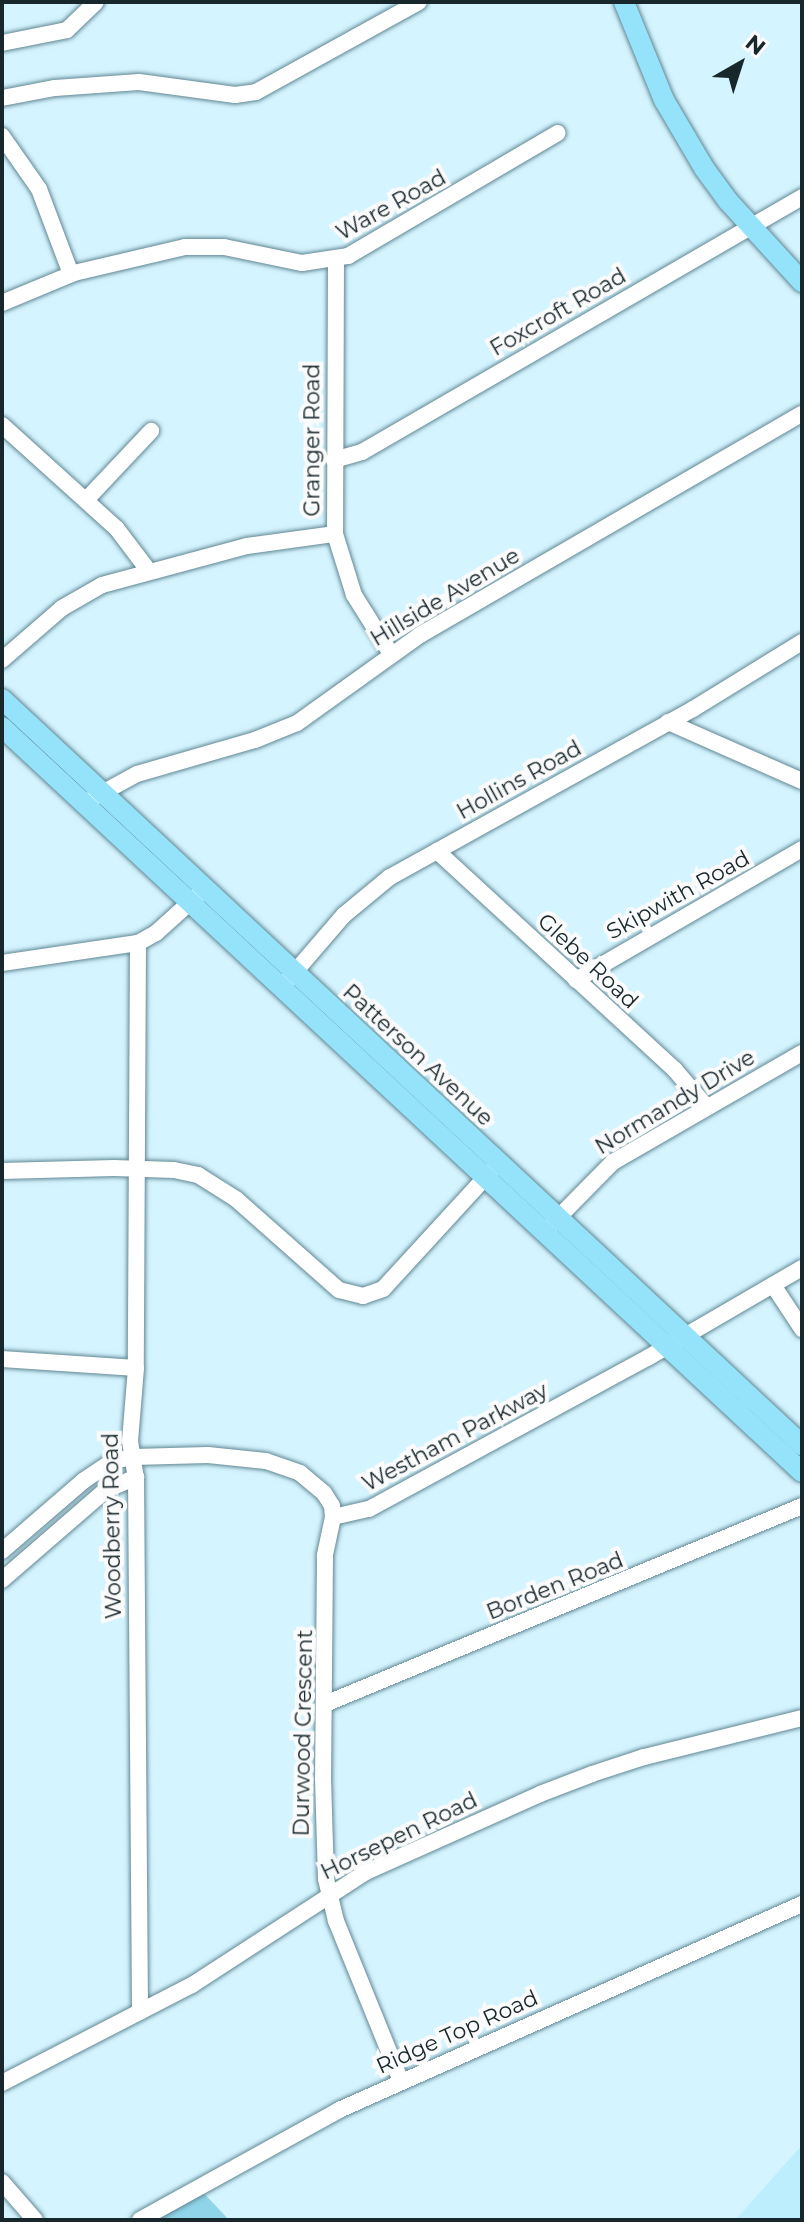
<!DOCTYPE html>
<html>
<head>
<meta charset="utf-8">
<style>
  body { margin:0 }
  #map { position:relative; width:804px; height:2222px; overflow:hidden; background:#d4f4ff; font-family:Montserrat,sans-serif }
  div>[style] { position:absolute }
  .built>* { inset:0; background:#bceefe }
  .green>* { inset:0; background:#8fd4e9 }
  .roads { filter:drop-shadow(0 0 2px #618793) drop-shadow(0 0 2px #618793) }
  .minor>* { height:16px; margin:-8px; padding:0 8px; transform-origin:8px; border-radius:8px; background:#fff }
  .major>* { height:20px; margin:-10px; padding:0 10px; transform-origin:10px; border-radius:10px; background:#95e3fa }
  span { translate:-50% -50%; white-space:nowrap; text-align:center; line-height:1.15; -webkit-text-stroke:8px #fbfbfb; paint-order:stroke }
  .street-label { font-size:22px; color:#17272c }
  .frame { position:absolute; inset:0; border:4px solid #17272c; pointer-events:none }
  .north { position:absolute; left:700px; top:24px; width:80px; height:80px; -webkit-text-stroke:6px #fbfbfb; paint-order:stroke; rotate:39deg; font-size:22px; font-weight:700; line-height:32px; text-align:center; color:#17272c }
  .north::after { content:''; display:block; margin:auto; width:28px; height:36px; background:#17272c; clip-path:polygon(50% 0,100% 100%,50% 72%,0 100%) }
</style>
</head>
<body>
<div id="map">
  <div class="built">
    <i style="clip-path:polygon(802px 2145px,802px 2220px,737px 2220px,737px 2218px)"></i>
  </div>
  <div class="green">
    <i style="clip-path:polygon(198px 2187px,229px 2220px,140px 2220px)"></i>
  </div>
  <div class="roads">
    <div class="minor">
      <i style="left:2px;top:43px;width:66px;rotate:-11.3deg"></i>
      <i style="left:67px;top:30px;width:40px;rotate:-44deg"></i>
      <i style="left:2px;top:98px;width:54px;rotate:-10.7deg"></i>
      <i style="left:55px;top:88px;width:84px;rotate:-4.1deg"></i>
      <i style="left:139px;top:82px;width:97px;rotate:7.7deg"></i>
      <i style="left:235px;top:95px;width:21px;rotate:-8deg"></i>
      <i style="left:256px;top:92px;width:186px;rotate:-28.9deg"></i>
      <i style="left:2px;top:136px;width:65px;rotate:55.1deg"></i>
      <i style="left:39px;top:189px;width:91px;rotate:69.4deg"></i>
      <i style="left:336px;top:260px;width:274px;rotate:90.2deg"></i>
      <i style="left:335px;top:534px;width:64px;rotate:72.7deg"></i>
      <i style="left:354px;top:595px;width:70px;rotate:57.9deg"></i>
      <i style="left:2px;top:303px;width:78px;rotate:-22.6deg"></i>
      <i style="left:74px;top:273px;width:114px;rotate:-13.2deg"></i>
      <i style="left:185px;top:247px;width:39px"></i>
      <i style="left:224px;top:247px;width:80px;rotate:11.6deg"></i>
      <i style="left:302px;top:263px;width:47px;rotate:-8.7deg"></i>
      <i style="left:348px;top:256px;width:243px;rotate:-30.4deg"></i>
      <i style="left:2px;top:425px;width:155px;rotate:42.1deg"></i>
      <i style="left:117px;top:529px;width:51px;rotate:52.9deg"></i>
      <i style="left:334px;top:460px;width:29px;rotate:-16deg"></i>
      <i style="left:362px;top:452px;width:509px;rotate:-30.09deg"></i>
      <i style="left:86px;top:500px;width:95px;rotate:-46.7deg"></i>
      <i style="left:2px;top:660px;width:79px;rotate:-40.9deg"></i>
      <i style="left:62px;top:608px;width:46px;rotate:-29.9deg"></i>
      <i style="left:102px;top:585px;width:150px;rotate:-15.1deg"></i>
      <i style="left:247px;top:546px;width:89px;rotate:-7.8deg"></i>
      <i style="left:668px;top:722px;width:146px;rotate:23.8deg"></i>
      <i style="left:93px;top:798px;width:50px;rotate:-28.6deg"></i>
      <i style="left:137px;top:774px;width:123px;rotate:-16.1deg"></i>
      <i style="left:255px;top:740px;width:45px;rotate:-22deg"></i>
      <i style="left:297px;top:723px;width:151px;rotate:-35.6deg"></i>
      <i style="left:420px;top:635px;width:441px;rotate:-30.1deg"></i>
      <i style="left:437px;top:851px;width:323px;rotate:42.6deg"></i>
      <i style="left:675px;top:1070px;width:48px;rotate:49.3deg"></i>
      <i style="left:138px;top:943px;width:425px;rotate:90.3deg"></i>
      <i style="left:136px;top:1368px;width:73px;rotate:94.7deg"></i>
      <i style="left:130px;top:1441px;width:36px;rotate:81deg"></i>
      <i style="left:136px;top:1477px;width:535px;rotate:89.57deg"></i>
      <i style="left:2px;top:963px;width:137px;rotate:-8.4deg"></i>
      <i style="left:138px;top:943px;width:21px;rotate:-29deg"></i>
      <i style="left:156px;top:933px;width:57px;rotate:-42.1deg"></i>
      <i style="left:288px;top:980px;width:86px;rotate:-49.3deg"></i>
      <i style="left:344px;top:915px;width:60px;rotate:-39.6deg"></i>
      <i style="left:390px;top:877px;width:346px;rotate:-29deg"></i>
      <i style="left:693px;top:709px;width:128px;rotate:-31.6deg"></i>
      <i style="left:576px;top:980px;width:261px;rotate:-30.1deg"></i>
      <i style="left:2px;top:1171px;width:112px;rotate:-1.5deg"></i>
      <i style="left:114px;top:1168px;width:60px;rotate:1.9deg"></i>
      <i style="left:174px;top:1170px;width:25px;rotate:12deg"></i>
      <i style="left:198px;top:1175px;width:45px;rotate:32.3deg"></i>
      <i style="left:236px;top:1199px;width:137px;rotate:41.5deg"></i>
      <i style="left:339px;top:1290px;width:25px;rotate:14deg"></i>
      <i style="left:363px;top:1296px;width:21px;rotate:-19deg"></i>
      <i style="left:383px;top:1289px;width:161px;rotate:-47.5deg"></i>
      <i style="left:551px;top:1225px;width:88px;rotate:-45.5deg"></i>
      <i style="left:613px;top:1162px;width:218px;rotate:-30deg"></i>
      <i style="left:773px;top:1285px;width:53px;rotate:56.6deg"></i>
      <i style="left:2px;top:1359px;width:134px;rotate:3.8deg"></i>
      <i style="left:333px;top:1517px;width:37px;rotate:-13deg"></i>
      <i style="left:369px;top:1509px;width:319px;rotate:-28.5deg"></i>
      <i style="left:649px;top:1357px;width:177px;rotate:-30.2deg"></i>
      <i style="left:2px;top:1551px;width:107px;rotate:-40.8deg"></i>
      <i style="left:83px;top:1481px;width:36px;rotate:-34deg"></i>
      <i style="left:113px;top:1461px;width:20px;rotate:-11deg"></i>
      <i style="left:133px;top:1457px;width:75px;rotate:-1.5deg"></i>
      <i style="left:208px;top:1455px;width:58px;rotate:5.9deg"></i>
      <i style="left:266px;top:1461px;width:36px;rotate:19deg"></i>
      <i style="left:300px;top:1473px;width:31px;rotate:40deg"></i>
      <i style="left:324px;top:1493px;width:15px;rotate:58deg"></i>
      <i style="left:332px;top:1506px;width:11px;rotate:85deg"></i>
      <i style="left:333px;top:1517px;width:40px;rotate:102deg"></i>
      <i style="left:325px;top:1556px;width:222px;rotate:90.5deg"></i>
      <i style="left:323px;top:1778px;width:101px;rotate:88.3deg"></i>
      <i style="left:326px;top:1879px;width:43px;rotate:76.6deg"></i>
      <i style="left:336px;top:1921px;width:173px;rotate:67.9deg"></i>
      <i style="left:2px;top:1580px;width:138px;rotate:-40.9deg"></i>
      <i style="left:106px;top:1490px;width:33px;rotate:-23deg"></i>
      <i style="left:325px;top:1704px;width:516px;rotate:-22.54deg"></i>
      <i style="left:2px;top:2083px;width:214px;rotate:-27.3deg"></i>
      <i style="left:192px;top:1985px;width:207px;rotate:-33deg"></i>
      <i style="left:366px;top:1872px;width:191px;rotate:-24.1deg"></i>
      <i style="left:540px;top:1794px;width:56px;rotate:-21deg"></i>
      <i style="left:592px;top:1774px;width:55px;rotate:-18.1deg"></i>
      <i style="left:644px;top:1757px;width:163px;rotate:-13.9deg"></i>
      <i style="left:2px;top:2182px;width:50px;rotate:49deg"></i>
      <i style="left:140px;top:2220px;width:227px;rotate:-28.9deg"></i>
      <i style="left:339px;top:2110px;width:507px;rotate:-23.99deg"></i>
    </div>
    <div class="major">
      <i style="left:624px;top:2px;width:106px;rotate:67.8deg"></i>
      <i style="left:664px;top:100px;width:79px;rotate:59.5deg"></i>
      <i style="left:704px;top:168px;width:41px;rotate:54deg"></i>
      <i style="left:728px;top:201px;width:110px;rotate:47.6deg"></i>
      <i style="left:2px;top:699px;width:1094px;rotate:43deg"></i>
      <i style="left:2px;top:727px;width:1093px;rotate:42.96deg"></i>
    </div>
  </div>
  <div class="street-label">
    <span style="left:391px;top:205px;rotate:-29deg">Ware Road</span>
    <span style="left:558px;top:312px;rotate:-30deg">Foxcroft Road</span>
    <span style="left:312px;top:440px;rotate:-90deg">Granger Road</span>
    <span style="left:445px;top:597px;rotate:-31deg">Hillside Avenue</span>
    <span style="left:519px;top:780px;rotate:-29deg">Hollins Road</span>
    <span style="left:678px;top:895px;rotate:-29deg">Skipwith Road</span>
    <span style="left:588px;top:961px;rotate:43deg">Glebe Road</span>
    <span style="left:418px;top:1055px;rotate:43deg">Patterson Avenue</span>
    <span style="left:675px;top:1102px;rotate:-31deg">Normandy Drive</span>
    <span style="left:455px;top:1437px;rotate:-28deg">Westham Parkway</span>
    <span style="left:112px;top:1526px;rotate:-91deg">Woodberry Road</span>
    <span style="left:555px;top:1586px;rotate:-22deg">Borden Road</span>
    <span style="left:303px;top:1733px;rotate:-89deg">Durwood Crescent</span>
    <span style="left:399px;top:1836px;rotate:-26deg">Horsepen Road</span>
    <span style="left:457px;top:2032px;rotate:-24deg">Ridge Top Road</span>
  </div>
  <div class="frame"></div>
  <div class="north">N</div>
</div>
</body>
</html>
